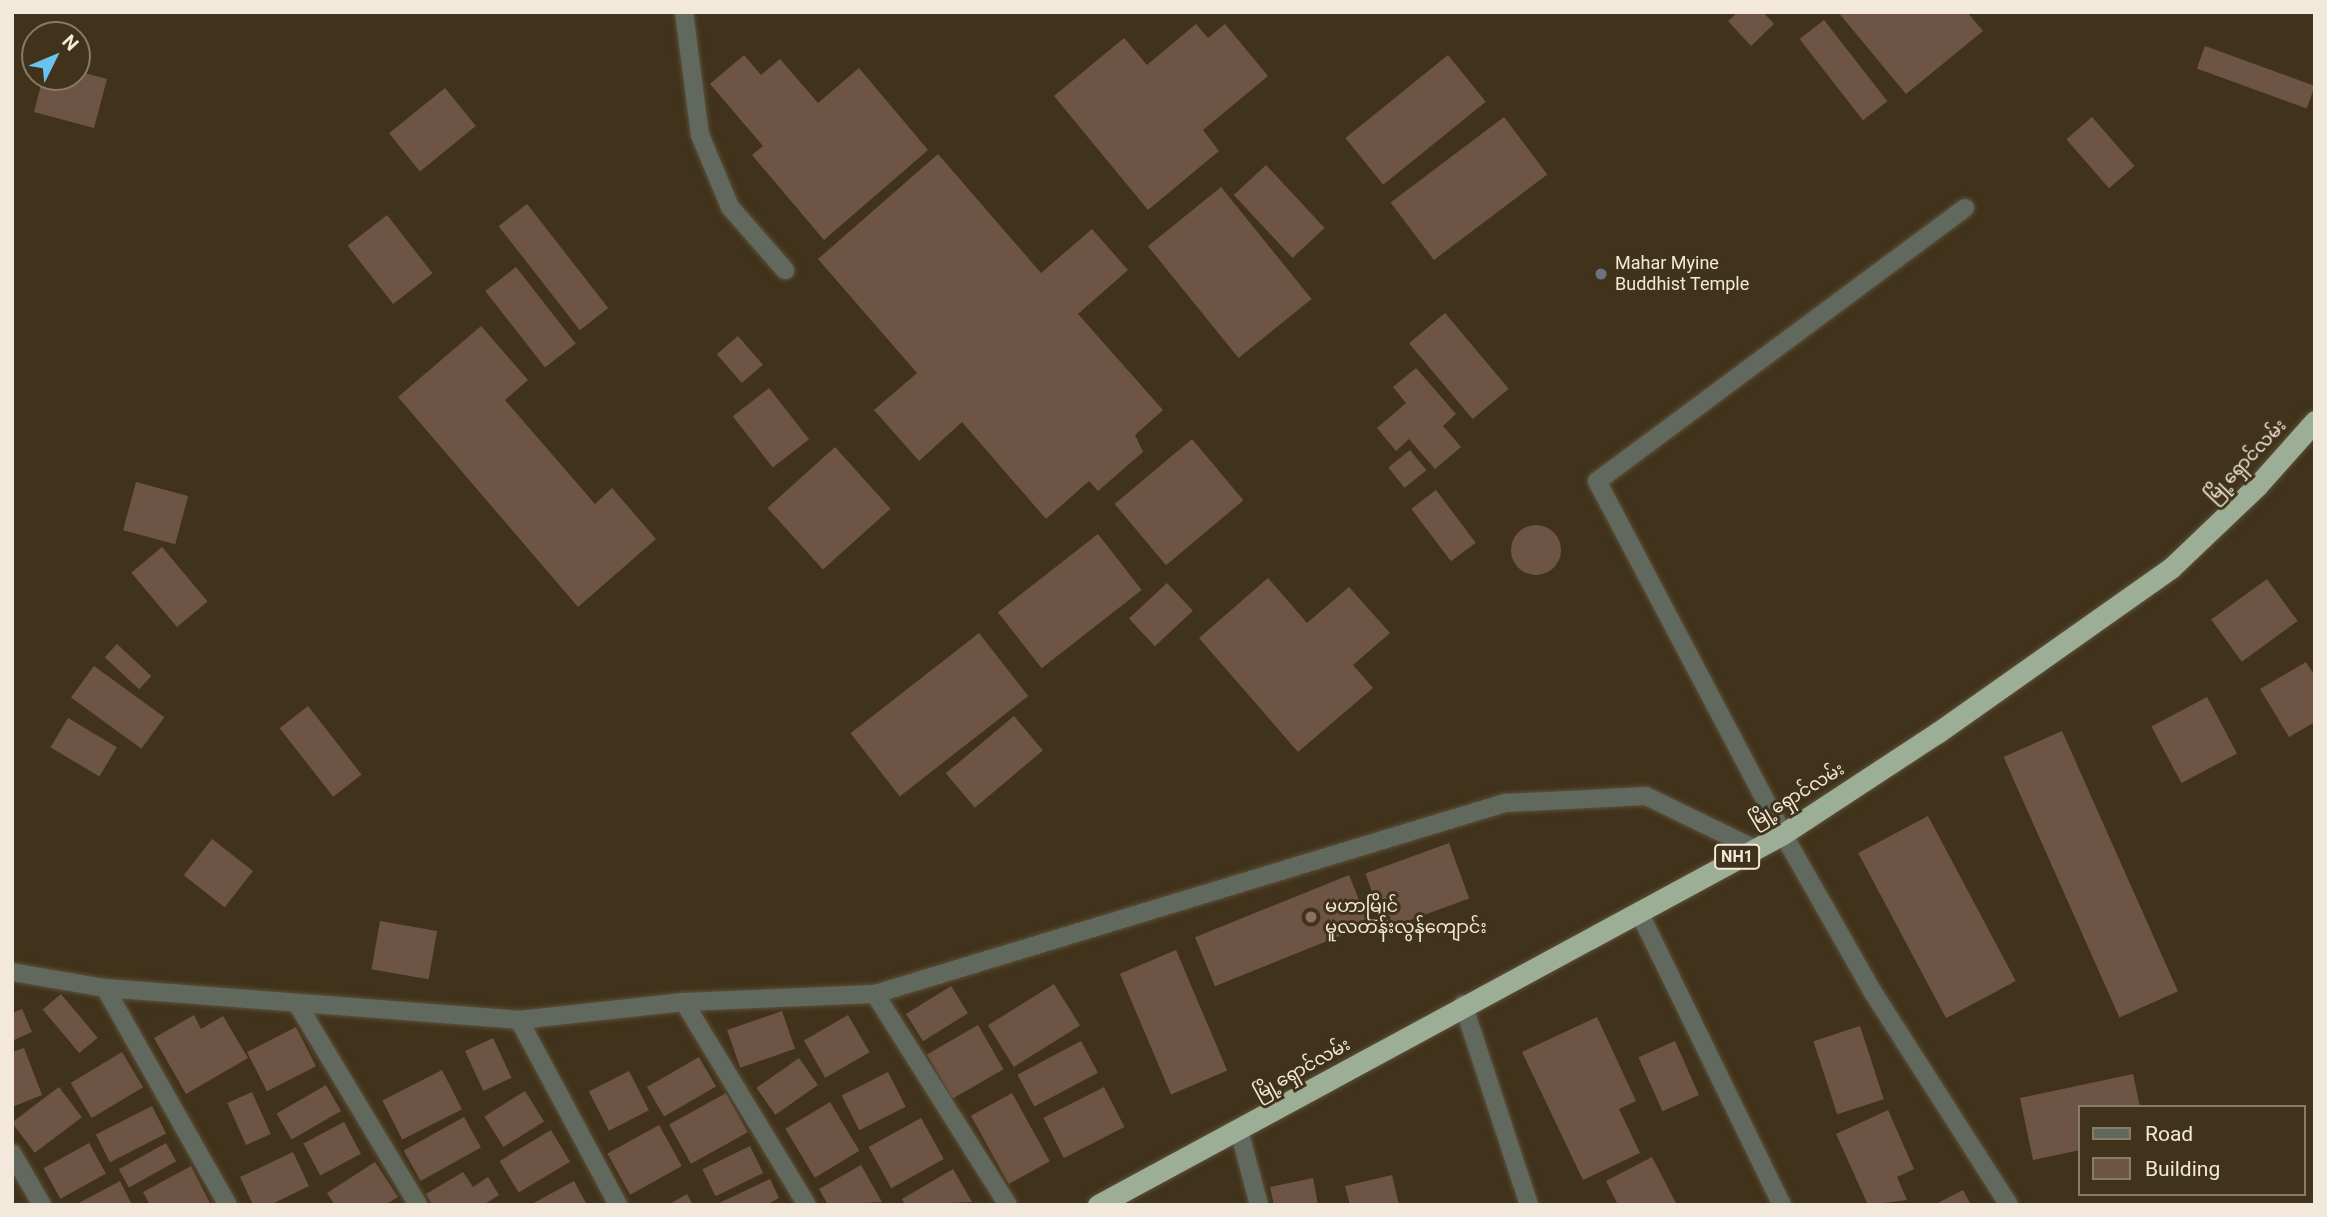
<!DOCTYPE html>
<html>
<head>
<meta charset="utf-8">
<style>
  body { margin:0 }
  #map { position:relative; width:2327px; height:1217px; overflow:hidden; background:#41331b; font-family:Roboto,"Noto Sans Myanmar",sans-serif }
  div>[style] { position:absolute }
  .building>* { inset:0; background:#6e5444; transform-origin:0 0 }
  .round { border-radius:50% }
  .roads { filter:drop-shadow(0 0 2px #5d503a) drop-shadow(0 0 2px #5d503a) }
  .lane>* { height:18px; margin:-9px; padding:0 9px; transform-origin:9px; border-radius:9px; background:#61695f }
  .street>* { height:18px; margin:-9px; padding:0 9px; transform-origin:9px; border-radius:9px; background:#61695f }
  .highway>* { height:21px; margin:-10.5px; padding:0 10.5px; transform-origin:10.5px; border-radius:10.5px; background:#9caf96 }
  .dots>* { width:19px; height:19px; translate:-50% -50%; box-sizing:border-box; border:4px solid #41331b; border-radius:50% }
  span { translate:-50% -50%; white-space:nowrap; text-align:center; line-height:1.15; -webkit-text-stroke:6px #41331b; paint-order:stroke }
  .shield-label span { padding:2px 5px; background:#41331b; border:2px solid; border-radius:5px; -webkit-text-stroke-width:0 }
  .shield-label { font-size:16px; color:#f2e9db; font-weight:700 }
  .poi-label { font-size:18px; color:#f2e9db }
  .left { translate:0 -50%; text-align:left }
  .street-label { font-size:18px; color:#f2e9db }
  .frame { position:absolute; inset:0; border:14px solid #f2e9db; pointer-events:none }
  .legend { position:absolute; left:2078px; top:1105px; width:228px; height:91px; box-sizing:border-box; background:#41331b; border:2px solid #887c68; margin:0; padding:9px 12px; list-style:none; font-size:21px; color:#f2e9db }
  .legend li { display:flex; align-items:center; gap:14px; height:35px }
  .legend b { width:35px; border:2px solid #887c68 }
  .north { position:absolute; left:21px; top:21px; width:70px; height:70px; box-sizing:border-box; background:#41331b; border:2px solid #887c68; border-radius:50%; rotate:47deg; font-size:19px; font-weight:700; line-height:28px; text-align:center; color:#f2e9db }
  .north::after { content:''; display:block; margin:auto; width:24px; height:32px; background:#6ac3f1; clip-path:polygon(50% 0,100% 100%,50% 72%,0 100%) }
</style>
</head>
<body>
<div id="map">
  <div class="building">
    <i style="clip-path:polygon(1738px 12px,1763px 12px,1774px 24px,1751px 46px,1728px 21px)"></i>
    <i style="clip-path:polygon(1838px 12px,1967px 12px,1983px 31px,1906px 94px)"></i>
    <i style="left:1824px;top:20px;width:103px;height:31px;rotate:52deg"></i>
    <i style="clip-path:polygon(1196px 24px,1208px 38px,1225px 24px,1268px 76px,1203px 130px,1219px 151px,1148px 210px,1054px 96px,1124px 38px,1147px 65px)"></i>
    <i style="left:2205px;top:46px;width:117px;height:24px;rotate:20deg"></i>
    <i style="clip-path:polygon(744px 55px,761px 75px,780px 59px,818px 103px,859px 68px,928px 150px,824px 240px,752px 155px,763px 146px,710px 84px)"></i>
    <i style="left:1448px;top:55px;width:60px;height:132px;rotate:51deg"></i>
    <i style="clip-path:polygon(77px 71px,107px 79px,94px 128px,34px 112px,43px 77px,77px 77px)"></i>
    <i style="left:445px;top:88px;width:49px;height:72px;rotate:51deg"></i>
    <i style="left:1504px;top:117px;width:72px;height:142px;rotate:53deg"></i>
    <i style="left:2092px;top:117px;width:65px;height:34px;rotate:49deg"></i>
    <i style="clip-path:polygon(938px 154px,1041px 273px,1092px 229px,1128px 270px,1078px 314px,1163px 410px,1135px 435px,1143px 452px,1098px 491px,1089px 481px,1046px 519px,962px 422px,919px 461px,874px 410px,917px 373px,818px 259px)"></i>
    <i style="left:1266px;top:165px;width:86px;height:44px;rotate:47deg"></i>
    <i style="left:1221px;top:187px;width:144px;height:94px;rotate:51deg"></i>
    <i style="left:527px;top:204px;width:132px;height:36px;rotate:52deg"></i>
    <i style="left:387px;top:215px;width:74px;height:50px;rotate:52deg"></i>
    <i style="left:516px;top:267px;width:97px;height:39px;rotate:52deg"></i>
    <i style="left:1445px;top:313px;width:99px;height:47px;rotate:50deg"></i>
    <i style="clip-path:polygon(481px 326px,528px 380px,505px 400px,595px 504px,612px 488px,656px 539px,578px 607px,398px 397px)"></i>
    <i style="left:738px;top:336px;width:38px;height:28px;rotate:49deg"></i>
    <i style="clip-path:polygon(1416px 368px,1456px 414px,1443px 426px,1461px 447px,1435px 469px,1409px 439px,1396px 451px,1377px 428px,1406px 403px,1393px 387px)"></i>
    <i style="left:769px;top:388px;width:65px;height:46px;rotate:52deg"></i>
    <i style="left:1192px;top:439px;width:80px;height:101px;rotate:50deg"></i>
    <i style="left:835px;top:447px;width:83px;height:91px;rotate:48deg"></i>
    <i style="left:1410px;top:450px;width:26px;height:28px;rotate:51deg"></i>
    <i style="left:136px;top:482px;width:54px;height:50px;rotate:15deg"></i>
    <i style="left:1436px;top:490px;width:66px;height:31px;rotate:53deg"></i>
    <i class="round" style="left:1511px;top:525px;width:50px;height:50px"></i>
    <i style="left:1098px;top:534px;width:71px;height:127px;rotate:52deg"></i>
    <i style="left:162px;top:547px;width:71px;height:40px;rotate:50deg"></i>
    <i style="clip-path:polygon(1268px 578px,1307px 623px,1349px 587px,1390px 633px,1353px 665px,1373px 688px,1298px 752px,1199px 638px)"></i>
    <i style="left:2267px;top:579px;width:52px;height:69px;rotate:54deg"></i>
    <i style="left:1167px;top:583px;width:38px;height:52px;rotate:47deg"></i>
    <i style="left:979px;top:633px;width:80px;height:163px;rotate:52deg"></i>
    <i style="left:117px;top:644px;width:47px;height:18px;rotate:43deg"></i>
    <i style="clip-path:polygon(2306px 662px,2315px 676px,2315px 722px,2289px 737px,2260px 689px)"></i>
    <i style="left:94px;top:666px;width:87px;height:39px;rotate:36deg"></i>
    <i style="left:2207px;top:697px;width:64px;height:63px;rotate:62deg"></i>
    <i style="left:308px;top:706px;width:87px;height:36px;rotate:52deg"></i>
    <i style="left:1014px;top:716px;width:45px;height:89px;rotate:50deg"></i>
    <i style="left:68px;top:718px;width:57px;height:34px;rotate:31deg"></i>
    <i style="left:2062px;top:731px;width:285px;height:64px;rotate:66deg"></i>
    <i style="left:1928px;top:816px;width:187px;height:79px;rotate:62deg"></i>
    <i style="left:212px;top:839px;width:52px;height:46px;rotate:38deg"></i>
    <i style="left:1449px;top:843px;width:59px;height:89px;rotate:70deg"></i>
    <i style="left:1349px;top:875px;width:53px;height:166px;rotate:68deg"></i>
    <i style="left:380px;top:921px;width:58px;height:49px;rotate:10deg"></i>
    <i style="left:1176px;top:950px;width:131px;height:61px;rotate:67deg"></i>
    <i style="left:1054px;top:984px;width:49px;height:78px;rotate:58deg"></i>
    <i style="left:951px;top:986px;width:32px;height:53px;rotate:58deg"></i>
    <i style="left:61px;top:994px;width:57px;height:24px;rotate:50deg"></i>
    <i style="clip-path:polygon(22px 1009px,32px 1032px,12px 1041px,12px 1013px)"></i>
    <i style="left:782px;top:1011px;width:40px;height:58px;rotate:71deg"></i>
    <i style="clip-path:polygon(194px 1015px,201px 1029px,223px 1016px,248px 1058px,186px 1094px,154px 1038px)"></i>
    <i style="left:848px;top:1015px;width:43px;height:51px;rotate:60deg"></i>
    <i style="clip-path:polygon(1597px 1017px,1636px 1101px,1619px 1109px,1640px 1153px,1583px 1180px,1522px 1052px)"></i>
    <i style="left:978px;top:1025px;width:51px;height:59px;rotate:60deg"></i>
    <i style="left:1860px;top:1026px;width:77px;height:49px;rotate:72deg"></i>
    <i style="left:296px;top:1027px;width:44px;height:55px;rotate:63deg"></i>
    <i style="left:493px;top:1038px;width:44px;height:31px;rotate:65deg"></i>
    <i style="left:1081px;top:1041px;width:36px;height:72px;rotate:62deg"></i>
    <i style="left:1675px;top:1041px;width:59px;height:40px;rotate:66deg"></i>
    <i style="clip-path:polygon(24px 1048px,42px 1095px,12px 1107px,12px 1052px)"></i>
    <i style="left:122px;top:1052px;width:41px;height:60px;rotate:59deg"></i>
    <i style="left:699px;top:1057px;width:34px;height:60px;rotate:60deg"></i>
    <i style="left:799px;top:1058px;width:33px;height:52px;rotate:55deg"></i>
    <i style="left:442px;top:1070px;width:44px;height:67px;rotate:63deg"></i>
    <i style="left:629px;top:1071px;width:44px;height:45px;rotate:63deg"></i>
    <i style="left:888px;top:1072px;width:39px;height:52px;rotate:63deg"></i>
    <i style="clip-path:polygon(2133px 1074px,2140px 1107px,2080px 1107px,2080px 1150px,2033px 1160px,2020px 1098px)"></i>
    <i style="left:326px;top:1085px;width:30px;height:57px;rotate:60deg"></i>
    <i style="left:59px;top:1087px;width:38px;height:59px;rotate:53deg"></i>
    <i style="left:1104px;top:1087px;width:45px;height:68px;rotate:63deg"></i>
    <i style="left:525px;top:1091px;width:36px;height:48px;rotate:58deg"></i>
    <i style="left:252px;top:1092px;width:46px;height:27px;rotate:66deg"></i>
    <i style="left:726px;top:1093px;width:45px;height:65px;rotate:61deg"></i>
    <i style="left:1012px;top:1093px;width:78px;height:47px;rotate:61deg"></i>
    <i style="left:830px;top:1102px;width:57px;height:52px;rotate:59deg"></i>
    <i style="left:152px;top:1106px;width:31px;height:63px;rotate:63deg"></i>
    <i style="clip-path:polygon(1888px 1110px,1914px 1169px,1897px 1177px,1907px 1200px,1868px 1205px,1836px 1134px)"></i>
    <i style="left:464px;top:1117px;width:35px;height:69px;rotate:61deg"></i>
    <i style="left:921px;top:1118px;width:47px;height:60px;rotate:61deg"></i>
    <i style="left:344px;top:1122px;width:36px;height:46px;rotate:62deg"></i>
    <i style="left:659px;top:1125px;width:47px;height:59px;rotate:61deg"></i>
    <i style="left:551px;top:1130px;width:37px;height:60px;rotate:59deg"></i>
    <i style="left:89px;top:1143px;width:35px;height:52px;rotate:61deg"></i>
    <i style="left:166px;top:1143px;width:21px;height:54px;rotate:61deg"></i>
    <i style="left:750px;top:1146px;width:30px;height:53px;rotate:64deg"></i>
    <i style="clip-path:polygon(293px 1152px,309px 1186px,270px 1205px,253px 1205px,240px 1177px)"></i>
    <i style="clip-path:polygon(1652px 1157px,1677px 1205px,1618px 1205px,1606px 1181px)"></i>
    <i style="clip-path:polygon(375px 1162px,398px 1197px,385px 1205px,335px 1205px,327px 1193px)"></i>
    <i style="clip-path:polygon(861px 1165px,882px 1202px,828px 1205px,819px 1189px)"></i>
    <i style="clip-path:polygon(191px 1166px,211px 1205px,150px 1205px,143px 1192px)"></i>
    <i style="clip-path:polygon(953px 1169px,972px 1202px,905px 1205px,902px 1199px)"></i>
    <i style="clip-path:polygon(463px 1172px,473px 1187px,488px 1177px,499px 1195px,483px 1205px,432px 1205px,426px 1194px)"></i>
    <i style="clip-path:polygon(1392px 1175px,1399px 1205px,1350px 1205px,1345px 1186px)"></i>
    <i style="clip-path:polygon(1313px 1178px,1318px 1205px,1274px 1205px,1270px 1187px)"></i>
    <i style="clip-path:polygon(770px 1179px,779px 1198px,766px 1205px,715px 1205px)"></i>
    <i style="clip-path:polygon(120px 1181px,132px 1205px,75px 1205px)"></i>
    <i style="clip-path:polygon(574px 1181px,587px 1205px,530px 1205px)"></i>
    <i style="clip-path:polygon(1963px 1190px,1971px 1205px,1934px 1205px)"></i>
    <i style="clip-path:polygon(687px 1194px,693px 1205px,668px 1205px)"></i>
  </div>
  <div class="roads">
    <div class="lane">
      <i style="left:1965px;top:208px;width:458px;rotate:143.4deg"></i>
      <i style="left:1597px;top:481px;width:399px;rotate:62.2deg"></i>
      <i style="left:1783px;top:834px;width:184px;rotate:60.4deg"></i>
      <i style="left:1874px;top:994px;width:250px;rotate:57.4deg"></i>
      <i style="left:1639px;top:912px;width:326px;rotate:64deg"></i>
      <i style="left:1463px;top:1004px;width:212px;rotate:71.8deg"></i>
      <i style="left:1239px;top:1130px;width:78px;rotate:75.1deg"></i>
    </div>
    <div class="street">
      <i style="left:684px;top:12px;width:124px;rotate:82.6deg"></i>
      <i style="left:700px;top:135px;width:78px;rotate:67.4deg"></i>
      <i style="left:730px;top:207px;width:84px;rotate:48.9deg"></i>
      <i style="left:12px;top:972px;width:94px;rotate:9.8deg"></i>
      <i style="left:105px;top:988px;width:415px;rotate:4.4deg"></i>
      <i style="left:519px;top:1020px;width:166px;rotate:-6.2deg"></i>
      <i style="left:684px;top:1002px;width:191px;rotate:-2.4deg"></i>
      <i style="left:875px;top:994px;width:658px;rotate:-16.87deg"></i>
      <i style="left:1505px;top:803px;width:141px;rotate:-2.8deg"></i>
      <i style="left:1646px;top:796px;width:119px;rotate:25.9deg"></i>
      <i style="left:105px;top:988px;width:249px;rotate:60.5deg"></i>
      <i style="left:875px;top:994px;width:249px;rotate:57.8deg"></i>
      <i style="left:684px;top:1002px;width:237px;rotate:58.8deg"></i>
      <i style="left:298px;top:1005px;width:233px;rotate:59deg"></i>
      <i style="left:519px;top:1020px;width:210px;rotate:61.8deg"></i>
      <i style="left:12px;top:1153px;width:60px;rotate:60deg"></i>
    </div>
    <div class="highway">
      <i style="left:1098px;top:1205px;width:779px;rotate:-28.44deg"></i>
      <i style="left:1783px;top:834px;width:184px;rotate:-33.3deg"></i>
      <i style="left:1937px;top:733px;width:286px;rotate:-35.2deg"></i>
      <i style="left:2171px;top:568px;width:119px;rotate:-43.6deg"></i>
      <i style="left:2257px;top:486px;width:87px;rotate:-48.3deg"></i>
    </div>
  </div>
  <div class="dots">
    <i style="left:1601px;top:274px;background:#6b7280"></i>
    <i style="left:1311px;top:917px;background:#8d6e63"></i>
  </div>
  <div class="shield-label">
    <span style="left:1737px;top:857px">NH1</span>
  </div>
  <div class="poi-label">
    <span class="left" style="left:1615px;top:274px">Mahar Myine<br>Buddhist Temple</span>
    <span class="left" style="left:1325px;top:917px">မဟာမြိုင်<br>မူလတန်းလွန်ကျောင်း</span>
  </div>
  <div class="street-label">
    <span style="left:2246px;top:461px;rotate:-46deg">မြို့ရှောင်လမ်း</span>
    <span style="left:1797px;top:795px;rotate:-31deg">မြို့ရှောင်လမ်း</span>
    <span style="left:1302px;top:1069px;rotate:-29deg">မြို့ရှောင်လမ်း</span>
  </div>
  <div class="frame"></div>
  <ul class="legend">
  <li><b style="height:9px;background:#61695f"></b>Road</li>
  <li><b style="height:19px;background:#6e5444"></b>Building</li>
  </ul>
  <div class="north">N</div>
</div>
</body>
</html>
